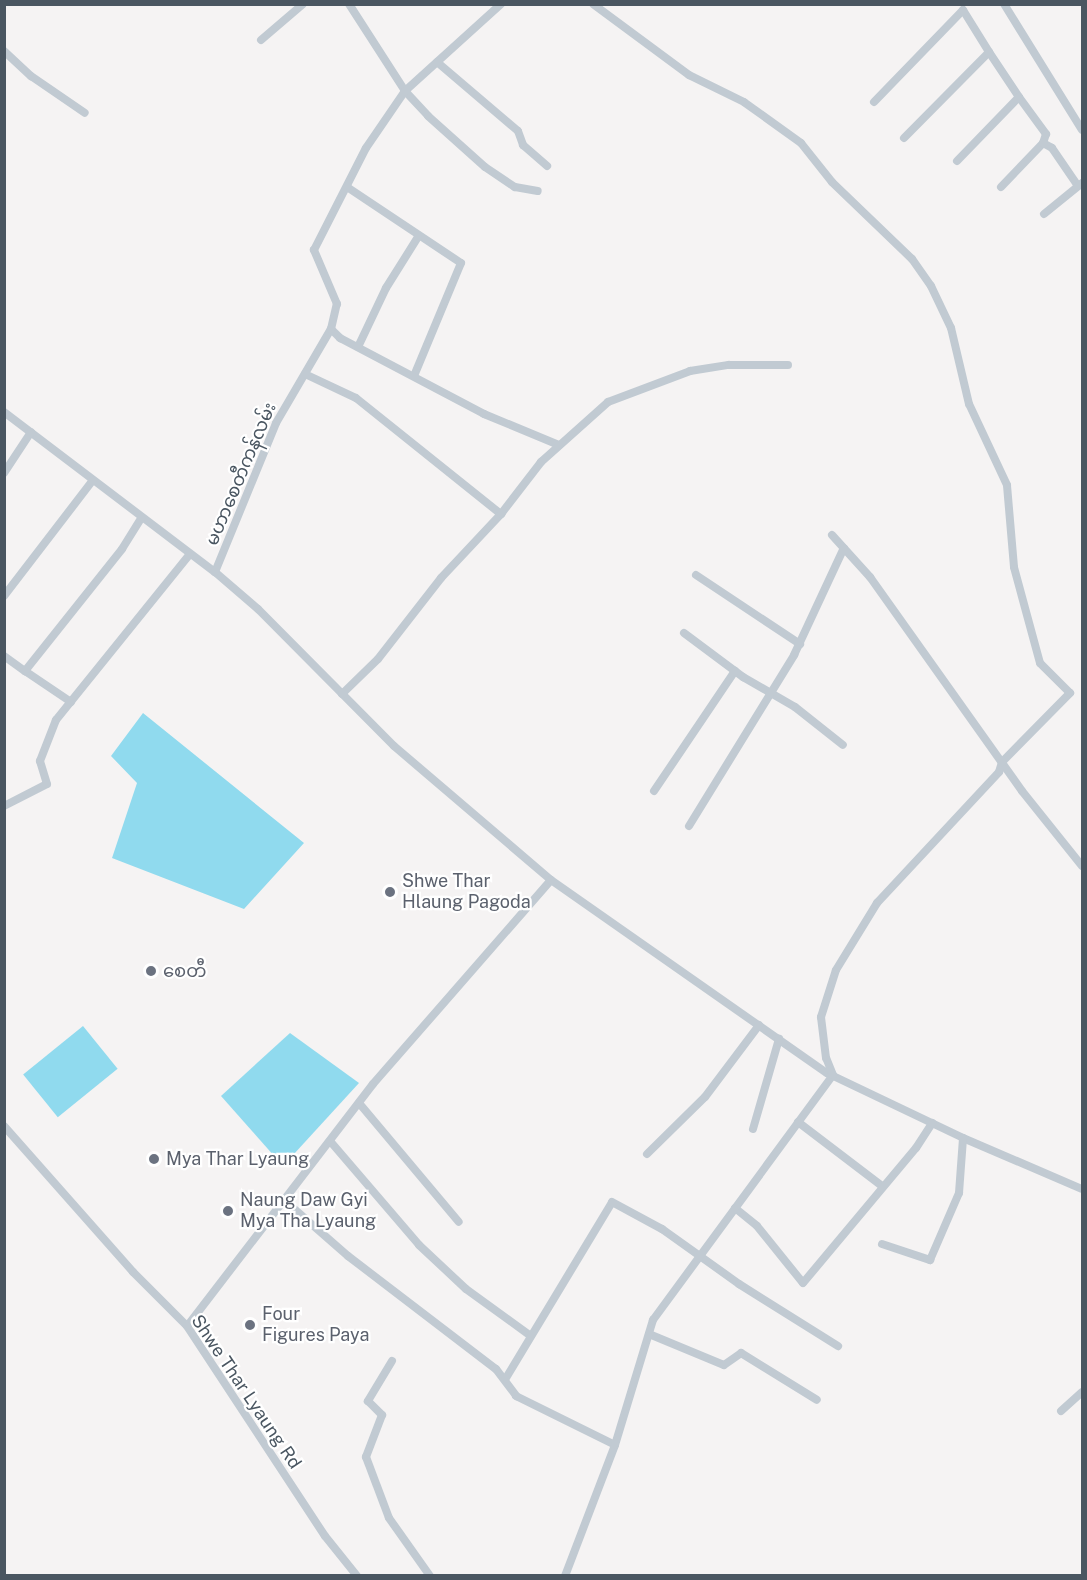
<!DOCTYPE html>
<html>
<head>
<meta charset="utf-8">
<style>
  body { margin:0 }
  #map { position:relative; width:1087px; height:1580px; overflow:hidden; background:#f5f3f3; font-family:"Public Sans","Noto Sans Myanmar",sans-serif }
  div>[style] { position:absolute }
  .water>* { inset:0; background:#90daee; transform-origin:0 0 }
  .minor>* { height:8px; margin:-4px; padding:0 4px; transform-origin:4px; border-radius:4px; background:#c1cad2 }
  .dots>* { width:16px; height:16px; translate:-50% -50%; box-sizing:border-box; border:3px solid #fff; border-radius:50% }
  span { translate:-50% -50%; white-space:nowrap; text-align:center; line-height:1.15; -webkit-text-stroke:4.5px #fff; paint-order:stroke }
  .street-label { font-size:18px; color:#4a5661 }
  .worship-label { font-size:18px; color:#5b616d }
  .left { translate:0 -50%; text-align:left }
  .frame { position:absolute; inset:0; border:6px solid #4a5661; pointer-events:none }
</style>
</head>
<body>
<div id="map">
  <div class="water">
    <i style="clip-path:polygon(143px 713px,304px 843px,244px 909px,112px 858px,137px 783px,111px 756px)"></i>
    <i style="left:83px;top:1026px;width:55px;height:77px;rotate:51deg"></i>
    <i style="clip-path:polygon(290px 1033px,359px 1083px,283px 1166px,221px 1096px)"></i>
  </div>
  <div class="minor">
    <i style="left:349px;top:4px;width:103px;rotate:57.2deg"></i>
    <i style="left:405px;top:91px;width:34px;rotate:47deg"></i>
    <i style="left:428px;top:116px;width:76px;rotate:41.8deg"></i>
    <i style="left:485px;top:167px;width:36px;rotate:34deg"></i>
    <i style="left:515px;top:187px;width:23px;rotate:10deg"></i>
    <i style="left:1004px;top:4px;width:148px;rotate:58.2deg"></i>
    <i style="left:261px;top:40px;width:55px;rotate:-40.6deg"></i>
    <i style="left:4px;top:51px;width:37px;rotate:43deg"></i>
    <i style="left:31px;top:76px;width:65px;rotate:34.4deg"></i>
    <i style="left:437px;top:62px;width:106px;rotate:40.4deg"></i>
    <i style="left:518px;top:131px;width:15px;rotate:70deg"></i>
    <i style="left:523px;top:145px;width:32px;rotate:41deg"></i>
    <i style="left:874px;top:102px;width:128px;rotate:-45.9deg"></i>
    <i style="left:963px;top:10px;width:49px;rotate:58.2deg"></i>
    <i style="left:904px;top:138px;width:121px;rotate:-45.3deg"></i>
    <i style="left:989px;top:52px;width:54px;rotate:56.3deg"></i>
    <i style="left:957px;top:161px;width:89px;rotate:-45.9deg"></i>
    <i style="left:1019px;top:97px;width:46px;rotate:53.9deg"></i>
    <i style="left:1046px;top:134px;width:9px;rotate:108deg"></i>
    <i style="left:347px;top:187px;width:137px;rotate:33.7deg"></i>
    <i style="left:461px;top:263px;width:122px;rotate:112.6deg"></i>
    <i style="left:1001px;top:187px;width:61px;rotate:-46.3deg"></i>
    <i style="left:1043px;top:143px;width:10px;rotate:29deg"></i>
    <i style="left:1052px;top:148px;width:46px;rotate:55.6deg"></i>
    <i style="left:1044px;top:214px;width:49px;rotate:-39.2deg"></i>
    <i style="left:331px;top:329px;width:13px;rotate:45deg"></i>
    <i style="left:340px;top:338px;width:163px;rotate:27.8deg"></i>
    <i style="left:484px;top:414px;width:81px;rotate:22.5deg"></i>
    <i style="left:358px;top:347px;width:65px;rotate:-64.6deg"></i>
    <i style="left:386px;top:288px;width:60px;rotate:-57.9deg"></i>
    <i style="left:305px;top:374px;width:56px;rotate:25.2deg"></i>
    <i style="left:356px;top:398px;width:186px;rotate:38.7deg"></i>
    <i style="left:4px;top:412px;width:265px;rotate:37.2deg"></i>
    <i style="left:215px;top:572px;width:57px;rotate:40.7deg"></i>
    <i style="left:258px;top:609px;width:193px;rotate:45.2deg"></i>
    <i style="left:394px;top:746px;width:206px;rotate:40.5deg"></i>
    <i style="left:551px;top:880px;width:271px;rotate:131.1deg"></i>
    <i style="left:373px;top:1084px;width:305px;rotate:127.5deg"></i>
    <i style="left:4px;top:473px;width:49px;rotate:-56.6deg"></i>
    <i style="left:832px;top:535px;width:57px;rotate:47.9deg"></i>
    <i style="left:870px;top:577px;width:262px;rotate:54.6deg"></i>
    <i style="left:1022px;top:791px;width:96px;rotate:51.3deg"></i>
    <i style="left:215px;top:572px;width:161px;rotate:-67.7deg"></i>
    <i style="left:276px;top:423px;width:109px;rotate:-59.7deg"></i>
    <i style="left:331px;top:329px;width:26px;rotate:-77deg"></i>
    <i style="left:337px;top:304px;width:59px;rotate:-113.1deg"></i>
    <i style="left:314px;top:250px;width:114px;rotate:-63deg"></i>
    <i style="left:366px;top:148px;width:69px;rotate:-55.6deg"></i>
    <i style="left:405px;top:91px;width:130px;rotate:-42.2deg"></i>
    <i style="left:696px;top:575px;width:125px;rotate:33.6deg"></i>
    <i style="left:4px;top:596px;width:146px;rotate:-52.5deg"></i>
    <i style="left:684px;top:633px;width:74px;rotate:36.7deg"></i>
    <i style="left:743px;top:677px;width:60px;rotate:30deg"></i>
    <i style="left:795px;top:707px;width:61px;rotate:38.4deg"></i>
    <i style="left:4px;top:656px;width:26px;rotate:36deg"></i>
    <i style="left:342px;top:694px;width:50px;rotate:-44.2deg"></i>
    <i style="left:378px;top:659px;width:103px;rotate:-52.1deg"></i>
    <i style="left:441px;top:578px;width:88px;rotate:-46.8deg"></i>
    <i style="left:501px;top:514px;width:66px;rotate:-52.4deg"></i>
    <i style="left:541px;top:462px;width:90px;rotate:-41.8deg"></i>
    <i style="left:608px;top:402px;width:88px;rotate:-20.7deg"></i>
    <i style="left:690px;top:371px;width:39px;rotate:-9deg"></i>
    <i style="left:729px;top:365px;width:59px"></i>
    <i style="left:71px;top:702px;width:55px;rotate:-146deg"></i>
    <i style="left:25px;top:671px;width:156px;rotate:-51.5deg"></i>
    <i style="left:122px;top:549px;width:36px;rotate:-58deg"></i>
    <i style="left:654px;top:791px;width:145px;rotate:-56deg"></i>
    <i style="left:4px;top:806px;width:48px;rotate:-27.1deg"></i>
    <i style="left:47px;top:784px;width:24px;rotate:-107deg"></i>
    <i style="left:40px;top:761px;width:44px;rotate:-68.7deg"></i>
    <i style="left:56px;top:720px;width:212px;rotate:-51.1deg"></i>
    <i style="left:689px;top:826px;width:201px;rotate:-58.4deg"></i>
    <i style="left:794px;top:655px;width:118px;rotate:-65deg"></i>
    <i style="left:551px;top:880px;width:337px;rotate:35deg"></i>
    <i style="left:827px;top:1073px;width:151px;rotate:25.5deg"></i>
    <i style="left:963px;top:1138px;width:129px;rotate:23.2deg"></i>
    <i style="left:359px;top:1103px;width:155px;rotate:50deg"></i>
    <i style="left:798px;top:1122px;width:106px;rotate:37.3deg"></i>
    <i style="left:4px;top:1126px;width:195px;rotate:48.5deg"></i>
    <i style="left:133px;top:1272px;width:76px;rotate:45deg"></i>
    <i style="left:187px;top:1326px;width:251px;rotate:56.7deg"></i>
    <i style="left:325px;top:1536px;width:51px;rotate:51.3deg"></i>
    <i style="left:753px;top:1129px;width:94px;rotate:-73.9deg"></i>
    <i style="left:330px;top:1141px;width:137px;rotate:49.4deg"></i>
    <i style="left:419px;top:1245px;width:64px;rotate:43.1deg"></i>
    <i style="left:466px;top:1289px;width:80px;rotate:35.9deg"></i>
    <i style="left:647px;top:1154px;width:81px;rotate:-44.5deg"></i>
    <i style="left:705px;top:1097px;width:90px;rotate:-53.1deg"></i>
    <i style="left:284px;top:1200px;width:85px;rotate:41.2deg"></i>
    <i style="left:348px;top:1256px;width:186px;rotate:37.4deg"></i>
    <i style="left:496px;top:1369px;width:34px;rotate:53deg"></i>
    <i style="left:516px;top:1396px;width:110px;rotate:26.3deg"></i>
    <i style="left:735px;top:1208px;width:28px;rotate:39deg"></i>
    <i style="left:757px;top:1226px;width:73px;rotate:51.1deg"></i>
    <i style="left:803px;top:1283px;width:176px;rotate:-50.1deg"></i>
    <i style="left:916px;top:1148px;width:30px;rotate:-57deg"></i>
    <i style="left:882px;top:1244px;width:51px;rotate:18.4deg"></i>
    <i style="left:930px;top:1260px;width:73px;rotate:-66.6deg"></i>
    <i style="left:959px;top:1193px;width:55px;rotate:-85.8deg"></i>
    <i style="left:649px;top:1334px;width:81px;rotate:22.5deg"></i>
    <i style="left:724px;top:1365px;width:21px;rotate:-35deg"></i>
    <i style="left:741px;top:1353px;width:89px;rotate:31.7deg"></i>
    <i style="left:392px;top:1361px;width:47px;rotate:121deg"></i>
    <i style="left:368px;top:1401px;width:20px;rotate:45deg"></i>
    <i style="left:382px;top:1415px;width:45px;rotate:110.9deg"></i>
    <i style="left:366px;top:1457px;width:65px;rotate:69.3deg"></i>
    <i style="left:389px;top:1518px;width:71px;rotate:54.7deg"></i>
    <i style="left:506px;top:1378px;width:205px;rotate:-58.9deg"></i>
    <i style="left:612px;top:1202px;width:57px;rotate:28.4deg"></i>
    <i style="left:662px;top:1229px;width:95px;rotate:35.5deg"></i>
    <i style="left:739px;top:1284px;width:117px;rotate:32.1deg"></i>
    <i style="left:1061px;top:1411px;width:28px;rotate:-42deg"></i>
    <i style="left:565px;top:1576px;width:140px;rotate:-69.1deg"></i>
    <i style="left:615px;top:1445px;width:131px;rotate:-73.1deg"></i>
    <i style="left:653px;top:1320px;width:304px;rotate:-53.7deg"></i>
    <i style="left:833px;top:1075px;width:18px;rotate:-112deg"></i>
    <i style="left:826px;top:1058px;width:41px;rotate:-97deg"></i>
    <i style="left:821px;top:1017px;width:49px;rotate:-72.3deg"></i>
    <i style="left:836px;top:970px;width:79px;rotate:-58.5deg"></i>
    <i style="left:877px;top:903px;width:179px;rotate:-47deg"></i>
    <i style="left:999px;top:772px;width:10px;rotate:-73deg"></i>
    <i style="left:1002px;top:762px;width:97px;rotate:-45.4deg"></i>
    <i style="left:1070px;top:693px;width:42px;rotate:-135deg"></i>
    <i style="left:1040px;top:663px;width:99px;rotate:-105.2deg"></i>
    <i style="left:1014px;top:567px;width:82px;rotate:-94.9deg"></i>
    <i style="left:1007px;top:485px;width:89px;rotate:-115.1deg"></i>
    <i style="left:969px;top:404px;width:78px;rotate:-103.3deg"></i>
    <i style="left:951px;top:328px;width:47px;rotate:-115.5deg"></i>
    <i style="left:931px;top:286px;width:33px;rotate:-125deg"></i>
    <i style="left:912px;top:259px;width:111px;rotate:-136.1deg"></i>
    <i style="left:832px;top:182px;width:50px;rotate:-128.5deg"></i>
    <i style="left:801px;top:143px;width:70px;rotate:-144.3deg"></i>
    <i style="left:744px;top:102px;width:61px;rotate:-153.9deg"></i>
    <i style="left:689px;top:75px;width:119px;rotate:-143.5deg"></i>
  </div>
  <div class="dots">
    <i style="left:390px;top:892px;background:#6b7280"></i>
    <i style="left:151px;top:971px;background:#6b7280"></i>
    <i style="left:154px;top:1159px;background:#6b7280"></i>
    <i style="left:228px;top:1211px;background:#6b7280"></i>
    <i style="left:250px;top:1325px;background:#6b7280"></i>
  </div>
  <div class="street-label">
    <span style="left:241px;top:474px;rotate:-67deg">မဟာစေတီကန်လမ်း</span>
    <span style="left:246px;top:1392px;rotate:56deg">Shwe Thar Lyaung Rd</span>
  </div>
  <div class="worship-label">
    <span class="left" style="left:402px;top:892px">Shwe Thar<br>Hlaung Pagoda</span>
    <span class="left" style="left:163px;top:971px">စေတီ</span>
    <span class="left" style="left:166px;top:1159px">Mya Thar Lyaung</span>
    <span class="left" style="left:240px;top:1211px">Naung Daw Gyi<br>Mya Tha Lyaung</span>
    <span class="left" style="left:262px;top:1325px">Four<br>Figures Paya</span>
  </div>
  <div class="frame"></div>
</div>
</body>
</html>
